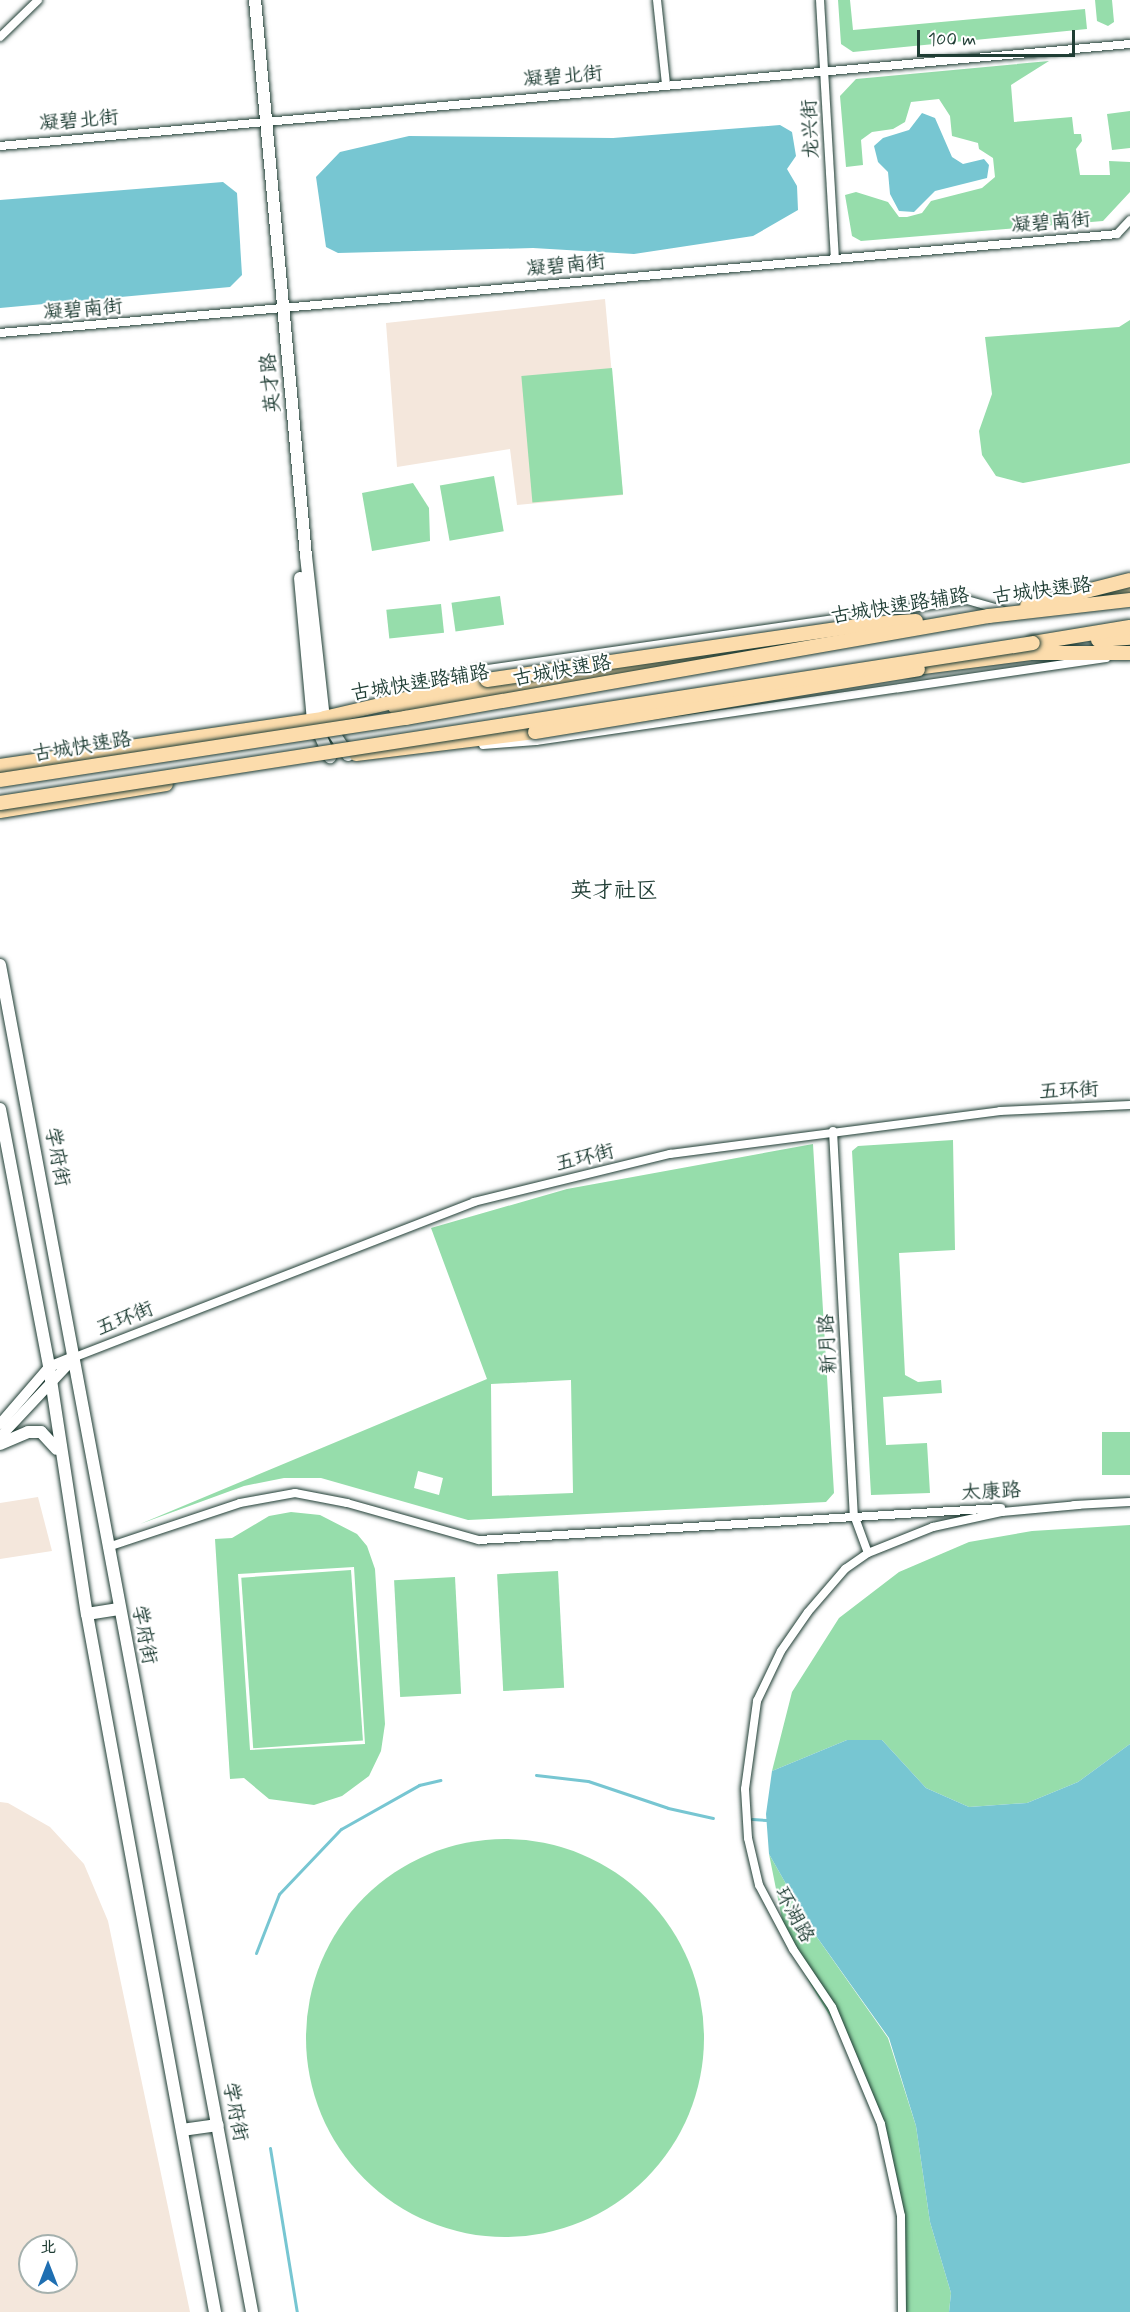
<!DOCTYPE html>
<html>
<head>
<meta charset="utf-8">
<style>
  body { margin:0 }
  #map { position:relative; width:1130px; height:2312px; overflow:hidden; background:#fff; font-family:Mynerve,"LXGW WenKai TC",sans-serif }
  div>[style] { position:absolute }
  .built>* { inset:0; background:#f4e7dc }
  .green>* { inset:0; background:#96ddab; transform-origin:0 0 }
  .round { border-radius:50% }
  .water>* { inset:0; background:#77c6d2 }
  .stream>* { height:3px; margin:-1.5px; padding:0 1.5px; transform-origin:1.5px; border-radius:1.5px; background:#77c6d2 }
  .roads { filter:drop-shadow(0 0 2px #1f3d34) drop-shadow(0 0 2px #1f3d34) }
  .minor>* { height:8px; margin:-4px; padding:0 4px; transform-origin:4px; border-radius:4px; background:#fff }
  .tertiary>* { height:10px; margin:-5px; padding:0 5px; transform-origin:5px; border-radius:5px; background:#fff }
  .secondary>* { height:12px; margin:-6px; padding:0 6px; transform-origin:6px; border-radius:6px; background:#fff }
  .primary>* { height:14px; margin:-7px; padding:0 7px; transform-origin:7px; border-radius:7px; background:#fcdcac }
  .trunk>* { height:14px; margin:-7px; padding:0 7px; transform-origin:7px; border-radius:7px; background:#fcdcac }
  .bridges { filter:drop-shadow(0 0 2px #1f3d34) drop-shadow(0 0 2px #1f3d34) }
  .trunk-bridge>* { height:14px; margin:-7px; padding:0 7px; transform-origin:7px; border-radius:7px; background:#fcdcac }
  span { translate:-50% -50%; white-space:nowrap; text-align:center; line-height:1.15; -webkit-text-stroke:4.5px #fff; paint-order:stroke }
  .street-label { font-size:20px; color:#1f3d34 }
  .quarter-label { font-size:22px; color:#1f3d34 }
  .north { position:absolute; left:18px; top:2234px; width:60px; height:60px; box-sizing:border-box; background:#fff; border:2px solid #a5b1ae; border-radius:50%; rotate:0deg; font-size:16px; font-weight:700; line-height:24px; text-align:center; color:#1f3d34 }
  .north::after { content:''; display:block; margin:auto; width:21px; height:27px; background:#1f6fb2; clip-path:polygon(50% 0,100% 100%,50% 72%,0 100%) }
  .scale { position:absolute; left:917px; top:30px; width:158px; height:27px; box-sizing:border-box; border:3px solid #1f3d34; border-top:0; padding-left:8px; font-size:18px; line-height:21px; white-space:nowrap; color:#1f3d34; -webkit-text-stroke:4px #fff; paint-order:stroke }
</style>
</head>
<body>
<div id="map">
  <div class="built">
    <i style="clip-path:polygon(605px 299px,623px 495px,517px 505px,510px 449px,397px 467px,386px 323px)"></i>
    <i style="clip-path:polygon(38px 1497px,52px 1551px,0 1559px,0 1503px)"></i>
    <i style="clip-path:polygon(evenodd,0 1802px,8px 1803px,50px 1827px,84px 1864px,108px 1921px,190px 2312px,0 2312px,0 1802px,30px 2246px,66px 2246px,66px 2282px,30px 2282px,30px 2246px)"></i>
  </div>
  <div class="green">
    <i style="clip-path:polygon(838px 0,850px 0,853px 30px,1085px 9px,1087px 29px,853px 52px,841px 44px)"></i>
    <i style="clip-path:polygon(1095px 0,1112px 0,1114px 22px,1108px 26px,1097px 21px)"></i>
    <i style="clip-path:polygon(1049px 61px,1011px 85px,1014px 122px,1072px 117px,1074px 134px,1081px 134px,1082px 141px,1076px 149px,1080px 175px,1110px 175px,1109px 161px,1130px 162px,1130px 192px,1103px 221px,861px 241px,852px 236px,845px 195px,856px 192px,888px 202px,899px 217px,907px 217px,922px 213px,931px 201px,982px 188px,995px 177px,993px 158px,979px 149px,978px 143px,952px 136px,950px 116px,939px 99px,911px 102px,905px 122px,893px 129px,872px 132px,861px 140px,863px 165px,846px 167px,840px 96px,856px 79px)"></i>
    <i style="clip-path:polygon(1130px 111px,1130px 148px,1112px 150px,1107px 114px)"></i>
    <i style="clip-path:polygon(1130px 320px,1130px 463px,1023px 483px,996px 476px,982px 455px,979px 431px,992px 394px,985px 337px,1119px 327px)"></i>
    <i style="left:612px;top:368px;width:127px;height:91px;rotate:85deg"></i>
    <i style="left:494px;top:476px;width:56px;height:55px;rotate:80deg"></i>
    <i style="clip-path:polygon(413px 483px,429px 508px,430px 541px,372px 551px,362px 493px)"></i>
    <i style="left:500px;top:596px;width:29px;height:49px;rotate:82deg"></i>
    <i style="left:441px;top:604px;width:29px;height:55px;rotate:84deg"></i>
    <i style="clip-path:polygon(953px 1140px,955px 1250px,899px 1253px,905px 1375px,918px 1382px,941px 1380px,942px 1393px,883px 1397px,886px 1445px,927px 1443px,930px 1493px,871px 1495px,852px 1151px,858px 1146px)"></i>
    <i style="clip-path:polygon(evenodd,813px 1144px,834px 1493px,826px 1502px,468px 1520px,321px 1478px,284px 1478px,244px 1486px,140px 1524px,487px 1379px,431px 1228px,567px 1189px,813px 1144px,571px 1380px,573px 1493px,492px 1496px,491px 1384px,571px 1380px,813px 1144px,418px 1471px,443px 1478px,439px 1495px,414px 1488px,418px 1471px)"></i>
    <i style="left:1130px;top:1432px;width:43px;height:28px;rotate:90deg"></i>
    <i style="clip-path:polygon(evenodd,291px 1512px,320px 1515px,357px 1534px,367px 1546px,375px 1569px,385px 1724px,381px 1751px,369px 1776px,342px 1796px,314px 1805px,269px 1799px,244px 1778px,230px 1779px,215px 1539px,232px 1538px,269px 1516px,291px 1512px,354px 1567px,365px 1744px,250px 1750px,238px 1574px,354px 1567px)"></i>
    <i style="clip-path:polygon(1130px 1525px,1130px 1744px,1078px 1782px,1027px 1803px,969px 1807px,926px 1788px,882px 1740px,847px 1740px,772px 1771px,792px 1692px,839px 1618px,899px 1572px,969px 1542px,1032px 1531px)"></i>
    <i style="left:351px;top:1570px;width:171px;height:110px;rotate:86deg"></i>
    <i style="left:558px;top:1571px;width:117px;height:61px;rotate:87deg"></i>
    <i style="left:455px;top:1577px;width:117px;height:61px;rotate:87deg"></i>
    <i class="round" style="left:306px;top:1839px;width:398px;height:398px"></i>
    <i style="clip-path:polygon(769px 1854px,814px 1933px,888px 2038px,916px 2126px,930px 2222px,951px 2293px,949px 2312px,900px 2312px,898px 2211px,887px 2148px,862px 2069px,808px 1980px,783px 1924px)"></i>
  </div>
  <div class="water">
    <i style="clip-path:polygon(922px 113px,935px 118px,952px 157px,963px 164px,984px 159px,989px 165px,987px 178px,935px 191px,914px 212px,899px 211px,890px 194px,888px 172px,878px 162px,874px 146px,883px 138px,909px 130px)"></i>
    <i style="clip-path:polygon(780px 125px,792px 132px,796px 156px,787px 169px,797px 186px,798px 210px,753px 236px,634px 254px,533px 248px,338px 253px,326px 247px,316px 177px,340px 152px,409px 136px,613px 138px)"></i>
    <i style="clip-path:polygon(223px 182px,237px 193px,242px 275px,230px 287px,0 308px,0 200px)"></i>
    <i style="clip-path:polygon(847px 1740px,882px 1740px,926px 1788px,969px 1807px,1027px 1803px,1078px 1782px,1130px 1744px,1130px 2312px,949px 2312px,951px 2293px,930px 2222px,916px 2126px,889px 2038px,814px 1933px,769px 1854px,766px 1814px,772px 1771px)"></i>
  </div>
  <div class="stream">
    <i style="left:536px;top:1775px;width:52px;rotate:6.6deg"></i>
    <i style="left:588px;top:1781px;width:84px;rotate:18.6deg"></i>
    <i style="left:668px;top:1808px;width:46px;rotate:12.5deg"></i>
    <i style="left:752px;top:1819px;width:14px;rotate:4deg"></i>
    <i style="left:256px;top:1953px;width:63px;rotate:-68.7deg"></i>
    <i style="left:279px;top:1894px;width:90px;rotate:-46.4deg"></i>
    <i style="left:341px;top:1829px;width:90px;rotate:-29.4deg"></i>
    <i style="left:419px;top:1785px;width:22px;rotate:-13deg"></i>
    <i style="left:270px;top:2148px;width:166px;rotate:80.7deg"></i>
  </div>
  <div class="roads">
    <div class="minor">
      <i style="left:657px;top:0;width:84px;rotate:83.9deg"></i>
      <i style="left:820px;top:0;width:257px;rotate:86.7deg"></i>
      <i style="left:0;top:37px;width:53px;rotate:-44.2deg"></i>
      <i style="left:0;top:146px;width:1135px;rotate:-5.16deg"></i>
      <i style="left:0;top:333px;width:1121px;rotate:-5.06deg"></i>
      <i style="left:1117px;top:234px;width:19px;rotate:-47deg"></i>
      <i style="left:414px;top:691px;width:70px;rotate:-17.4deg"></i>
      <i style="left:481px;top:670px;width:491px;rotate:-8.2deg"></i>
      <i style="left:967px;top:600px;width:35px;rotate:16deg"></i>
      <i style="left:483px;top:745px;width:53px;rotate:-4.3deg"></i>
      <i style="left:536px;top:741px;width:576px;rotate:-8.28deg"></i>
      <i style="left:833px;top:1131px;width:385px;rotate:86.9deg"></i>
      <i style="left:854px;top:1515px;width:40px;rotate:69.8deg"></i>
      <i style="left:75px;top:1357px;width:428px;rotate:-21.2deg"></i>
      <i style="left:474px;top:1202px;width:202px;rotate:-13.8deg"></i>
      <i style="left:670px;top:1154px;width:333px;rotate:-7.4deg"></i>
      <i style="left:1000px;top:1111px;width:130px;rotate:-2.6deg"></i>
      <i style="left:1074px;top:1505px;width:56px;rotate:-3.1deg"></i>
      <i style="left:108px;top:1547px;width:139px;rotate:-18.4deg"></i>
      <i style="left:240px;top:1503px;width:56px;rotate:-10.3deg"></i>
      <i style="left:295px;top:1493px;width:53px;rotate:10.9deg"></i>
      <i style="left:347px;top:1503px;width:137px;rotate:15.7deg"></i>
      <i style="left:479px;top:1540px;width:523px;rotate:-3.51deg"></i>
      <i style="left:902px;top:2312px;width:96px;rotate:-90.6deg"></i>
      <i style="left:901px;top:2216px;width:94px;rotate:-102.3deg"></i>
      <i style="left:881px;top:2124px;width:127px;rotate:-112.7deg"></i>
      <i style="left:832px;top:2007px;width:70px;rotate:-123.9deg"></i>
      <i style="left:793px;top:1949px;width:72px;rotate:-118deg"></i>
      <i style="left:759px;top:1885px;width:48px;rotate:-103.2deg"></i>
      <i style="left:748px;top:1838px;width:49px;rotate:-93.5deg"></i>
      <i style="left:745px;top:1789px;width:89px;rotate:-82.2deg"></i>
      <i style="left:757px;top:1701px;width:55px;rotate:-64.4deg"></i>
      <i style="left:781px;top:1651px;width:47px;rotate:-55.3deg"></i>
      <i style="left:808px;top:1612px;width:57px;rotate:-49.3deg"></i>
      <i style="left:845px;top:1569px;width:28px;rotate:-35deg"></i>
      <i style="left:868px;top:1553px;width:70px;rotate:-21.8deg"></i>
      <i style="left:933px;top:1527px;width:71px;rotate:-12.3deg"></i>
      <i style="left:1002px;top:1512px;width:77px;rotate:-5.2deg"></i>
    </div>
    <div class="tertiary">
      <i style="left:0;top:1424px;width:75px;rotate:-49.3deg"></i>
      <i style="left:49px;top:1367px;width:22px;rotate:-22deg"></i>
      <i style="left:0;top:1437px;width:110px;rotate:-46.8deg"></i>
    </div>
    <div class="secondary">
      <i style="left:255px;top:0;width:558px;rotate:84.76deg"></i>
      <i style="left:306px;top:556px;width:163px;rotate:83.7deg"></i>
      <i style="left:324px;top:718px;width:44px;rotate:57deg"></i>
      <i style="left:300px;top:578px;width:143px;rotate:84.8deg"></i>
      <i style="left:313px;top:720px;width:41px;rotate:65.3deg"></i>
      <i style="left:0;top:965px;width:1370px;rotate:79.4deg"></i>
      <i style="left:0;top:1109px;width:263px;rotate:79.2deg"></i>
      <i style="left:49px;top:1367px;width:250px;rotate:81.3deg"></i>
      <i style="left:87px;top:1614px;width:710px;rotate:79.61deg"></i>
      <i style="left:0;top:1444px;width:30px;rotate:-23deg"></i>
      <i style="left:28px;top:1432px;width:13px"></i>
      <i style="left:41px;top:1432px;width:23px;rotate:47deg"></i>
      <i style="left:87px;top:1614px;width:32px;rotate:-9deg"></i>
      <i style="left:182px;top:2130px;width:36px;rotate:-8deg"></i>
    </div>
    <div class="primary">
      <i style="left:1094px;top:595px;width:36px;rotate:-9deg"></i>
      <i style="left:908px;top:669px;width:124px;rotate:-7.4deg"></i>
      <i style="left:1031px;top:653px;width:99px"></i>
      <i style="left:395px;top:707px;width:424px;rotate:-9.1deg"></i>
      <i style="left:0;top:766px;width:338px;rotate:-8.3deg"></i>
      <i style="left:0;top:811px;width:168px;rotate:-9.2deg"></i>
    </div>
    <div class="trunk">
      <i style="left:1098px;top:640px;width:32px;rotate:-4deg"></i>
      <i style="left:1033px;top:643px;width:98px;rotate:-9.4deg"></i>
      <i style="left:324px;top:718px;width:167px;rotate:-13.1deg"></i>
      <i style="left:356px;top:754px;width:180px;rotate:-7deg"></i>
    </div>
  </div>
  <div class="bridges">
    <div class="trunk-bridge">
      <i style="left:1027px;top:606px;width:106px;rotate:-14.2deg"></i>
      <i style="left:487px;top:680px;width:387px;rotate:-8.3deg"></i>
      <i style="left:870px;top:624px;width:46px;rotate:-3.7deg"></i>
      <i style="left:535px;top:732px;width:388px;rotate:-9.3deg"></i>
      <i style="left:0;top:780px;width:410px;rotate:-8.7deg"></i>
      <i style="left:405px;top:718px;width:593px;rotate:-9.91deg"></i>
      <i style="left:989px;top:616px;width:142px;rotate:-6.5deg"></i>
      <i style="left:0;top:803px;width:1045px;rotate:-8.8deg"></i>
    </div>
  </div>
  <div class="street-label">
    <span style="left:563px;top:77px;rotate:-5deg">凝碧北街</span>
    <span style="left:79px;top:121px;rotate:-5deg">凝碧北街</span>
    <span style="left:811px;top:129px;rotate:-93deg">龙兴街</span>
    <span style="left:1051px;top:223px;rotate:-5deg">凝碧南街</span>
    <span style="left:566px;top:266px;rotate:-6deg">凝碧南街</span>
    <span style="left:83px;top:310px;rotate:-5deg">凝碧南街</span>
    <span style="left:271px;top:383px;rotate:-95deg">英才路</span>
    <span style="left:1042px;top:591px;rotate:-7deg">古城快速路</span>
    <span style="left:900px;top:606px;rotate:-9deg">古城快速路辅路</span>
    <span style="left:562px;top:671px;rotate:-10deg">古城快速路</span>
    <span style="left:420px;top:683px;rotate:-9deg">古城快速路辅路</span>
    <span style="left:82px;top:747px;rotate:-9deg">古城快速路</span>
    <span style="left:1069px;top:1091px;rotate:-3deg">五环街</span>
    <span style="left:57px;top:1157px;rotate:79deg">学府街</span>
    <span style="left:585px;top:1158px;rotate:-14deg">五环街</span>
    <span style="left:125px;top:1319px;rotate:-22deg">五环街</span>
    <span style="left:828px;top:1344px;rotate:-93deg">新月路</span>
    <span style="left:991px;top:1492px;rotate:-3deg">太康路</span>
    <span style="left:144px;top:1635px;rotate:79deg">学府街</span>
    <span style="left:794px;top:1915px;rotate:61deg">环湖路</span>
    <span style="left:235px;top:2112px;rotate:79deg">学府街</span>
  </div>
  <div class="quarter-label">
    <span style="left:614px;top:892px">英才社区</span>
  </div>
  <div class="north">北</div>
  <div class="scale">100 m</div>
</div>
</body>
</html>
